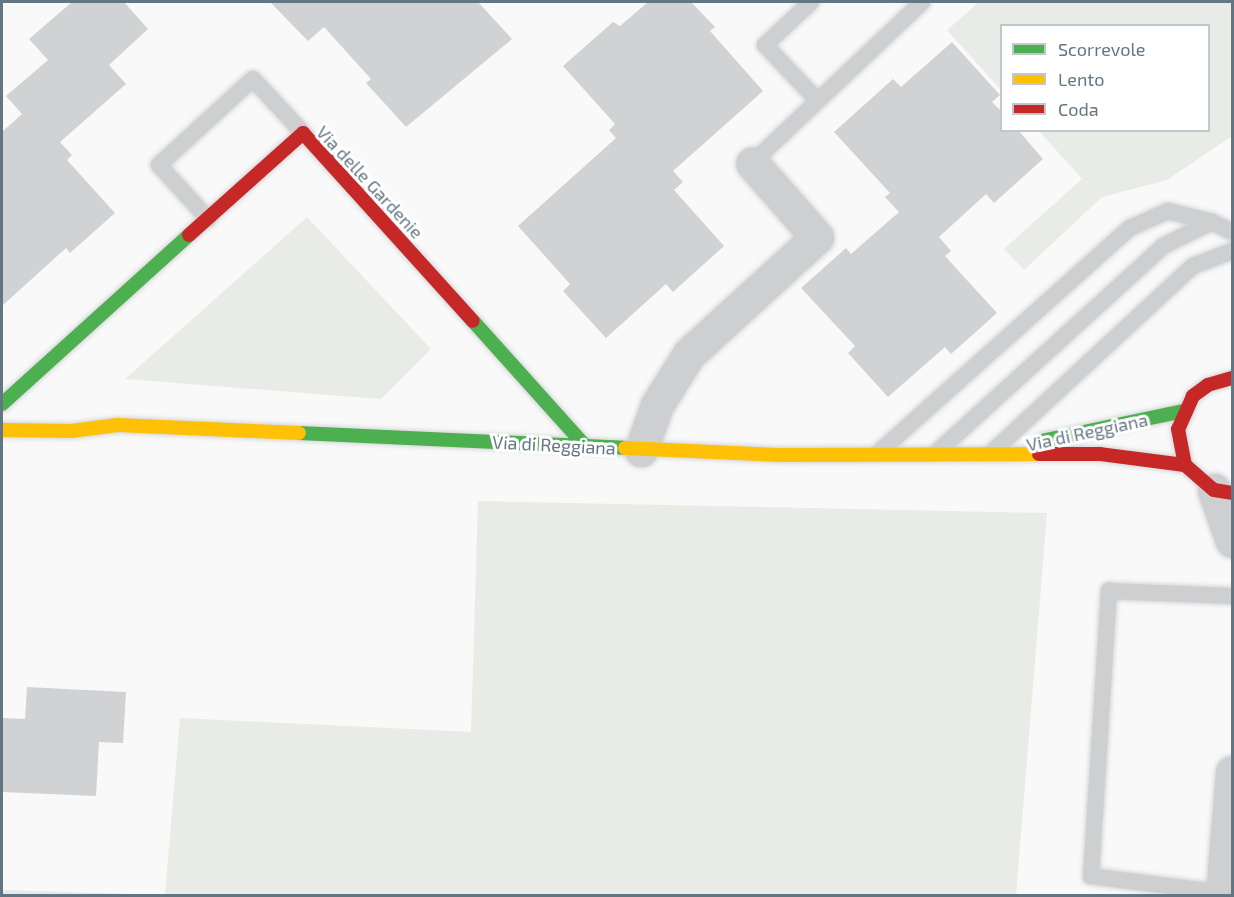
<!DOCTYPE html>
<html>
<head>
<meta charset="utf-8">
<style>
  body { margin:0 }
  #map { position:relative; width:1234px; height:897px; overflow:hidden; background:#f9f9f9; font-family:"Exo 2",sans-serif }
  div>[style] { position:absolute }
  .built>* { inset:0; background:#e8e9e9 }
  .green>* { inset:0; background:#e8ebe6 }
  .building>* { inset:0; background:#d0d2d3 }
  .roads { filter:drop-shadow(0 0 2px #d5d6d7) drop-shadow(0 0 2px #d5d6d7) }
  .lane>* { height:16px; margin:-8px; padding:0 8px; transform-origin:8px; border-radius:8px; background:#cecfd0 }
  .street>* { height:33px; margin:-16.5px; padding:0 16.5px; transform-origin:16.5px; border-radius:16.5px; background:#cecfd0 }
  .fast>* { height:14px; margin:-7px; padding:0 7px; transform-origin:7px; border-radius:7px; background:#4caf50 }
  .slow>* { height:14px; margin:-7px; padding:0 7px; transform-origin:7px; border-radius:7px; background:#ffc107 }
  .jam>* { height:14px; margin:-7px; padding:0 7px; transform-origin:7px; border-radius:7px; background:#c62828 }
  span { translate:-50% -50%; white-space:nowrap; text-align:center; line-height:1.15; -webkit-text-stroke:6px #fff; paint-order:stroke }
  .street-label { font-size:18px; color:#657683 }
  .frame { position:absolute; inset:0; border:3px solid #657683; pointer-events:none }
  .legend { position:absolute; left:1000px; top:24px; width:210px; height:108px; box-sizing:border-box; background:#fff; border:2px solid #c1c8cd; margin:0; padding:8px 10px; list-style:none; font-size:18px; color:#657683 }
  .legend li { display:flex; align-items:center; gap:12px; height:30px }
  .legend b { width:30px; border:2px solid #c1c8cd }
</style>
</head>
<body>
<div id="map">
  <div class="built">
    <i style="clip-path:polygon(2px 890px,165px 895px,2px 896px)"></i>
  </div>
  <div class="green">
    <i style="clip-path:polygon(979px 2px,1232px 2px,1232px 136px,1167px 180px,1102px 197px,1024px 270px,1004px 249px,1082px 179px,1039px 131px,1208px 130px,1208px 26px,1002px 26px,1001px 90px,947px 30px)"></i>
    <i style="clip-path:polygon(307px 217px,431px 349px,381px 399px,125px 379px)"></i>
    <i style="clip-path:polygon(478px 501px,1047px 513px,1016px 895px,165px 895px,180px 718px,471px 732px)"></i>
  </div>
  <div class="building">
    <i style="clip-path:polygon(72px 2px,124px 2px,148px 29px,109px 65px,126px 84px,60px 142px,72px 155px,67px 160px,115px 213px,70px 253px,66px 248px,2px 306px,2px 132px,22px 114px,6px 96px,48px 60px,29px 39px)"></i>
    <i style="clip-path:polygon(270px 2px,478px 2px,512px 39px,406px 127px,366px 83px,371px 79px,324px 27px,308px 41px)"></i>
    <i style="clip-path:polygon(648px 2px,691px 2px,715px 27px,710px 31px,763px 91px,673px 171px,683px 182px,674px 190px,724px 246px,673px 292px,666px 284px,606px 338px,563px 291px,570px 284px,518px 226px,616px 138px,609px 130px,615px 124px,563px 66px,613px 22px,620px 26px)"></i>
    <i style="clip-path:polygon(952px 42px,1000px 95px,992px 102px,1002px 112px,1002px 130px,1018px 130px,1043px 159px,994px 203px,986px 194px,939px 237px,951px 251px,945px 256px,997px 313px,951px 354px,945px 347px,888px 397px,848px 353px,855px 346px,801px 288px,846px 248px,851px 254px,899px 212px,885px 197px,890px 193px,834px 132px,893px 79px,901px 87px)"></i>
    <i style="clip-path:polygon(27px 687px,126px 692px,123px 743px,99px 742px,96px 796px,2px 792px,2px 718px,25px 719px)"></i>
  </div>
  <div class="roads">
    <div class="lane">
      <i style="left:811px;top:2px;width:63px;rotate:136.9deg"></i>
      <i style="left:765px;top:45px;width:76px;rotate:46.6deg"></i>
      <i style="left:752px;top:163px;width:234px;rotate:-43.4deg"></i>
      <i style="left:208px;top:219px;width:73px;rotate:-132.2deg"></i>
      <i style="left:159px;top:165px;width:127px;rotate:-42.5deg"></i>
      <i style="left:253px;top:79px;width:74px;rotate:47.2deg"></i>
      <i style="left:937px;top:452px;width:306px;rotate:-42.3deg"></i>
      <i style="left:1163px;top:246px;width:55px;rotate:-26.1deg"></i>
      <i style="left:1212px;top:222px;width:22px;rotate:27deg"></i>
      <i style="left:878px;top:453px;width:338px;rotate:-41.8deg"></i>
      <i style="left:1130px;top:228px;width:42px;rotate:-24.1deg"></i>
      <i style="left:1168px;top:211px;width:45px;rotate:14deg"></i>
      <i style="left:991px;top:453px;width:275px;rotate:-42.8deg"></i>
      <i style="left:1193px;top:266px;width:42px;rotate:-21deg"></i>
      <i style="left:1223px;top:893px;width:133px;rotate:-172.7deg"></i>
      <i style="left:1091px;top:876px;width:286px;rotate:-86.4deg"></i>
      <i style="left:1109px;top:591px;width:123px;rotate:2.3deg"></i>
    </div>
    <div class="street">
      <i style="left:641px;top:450px;width:48px;rotate:-70.4deg"></i>
      <i style="left:657px;top:405px;width:60px;rotate:-57.9deg"></i>
      <i style="left:689px;top:354px;width:173px;rotate:-42.4deg"></i>
      <i style="left:817px;top:237px;width:98px;rotate:-131.3deg"></i>
      <i style="left:1214px;top:490px;width:54px;rotate:70.6deg"></i>
      <i style="left:1222px;top:896px;width:124px;rotate:-85.4deg"></i>
    </div>
    <div class="fast">
      <i style="left:473px;top:321px;width:168px;rotate:48.1deg"></i>
      <i style="left:2px;top:404px;width:252px;rotate:-42.1deg"></i>
      <i style="left:299px;top:433px;width:326px;rotate:2.6deg"></i>
      <i style="left:1041px;top:441px;width:145px;rotate:-11.9deg"></i>
    </div>
    <div class="slow">
      <i style="left:2px;top:430px;width:69px;rotate:0.8deg"></i>
      <i style="left:71px;top:431px;width:47px;rotate:-7.3deg"></i>
      <i style="left:118px;top:425px;width:181px;rotate:2.5deg"></i>
      <i style="left:625px;top:448px;width:157px;rotate:2.6deg"></i>
      <i style="left:782px;top:455px;width:257px;rotate:-0.2deg"></i>
    </div>
    <div class="jam">
      <i style="left:189px;top:235px;width:153px;rotate:-41.8deg"></i>
      <i style="left:303px;top:133px;width:253px;rotate:47.9deg"></i>
      <i style="left:1232px;top:378px;width:25px;rotate:164deg"></i>
      <i style="left:1208px;top:385px;width:19px;rotate:144deg"></i>
      <i style="left:1193px;top:396px;width:36px;rotate:114deg"></i>
      <i style="left:1178px;top:429px;width:37px;rotate:79deg"></i>
      <i style="left:1185px;top:465px;width:38px;rotate:41deg"></i>
      <i style="left:1214px;top:490px;width:18px;rotate:9deg"></i>
      <i style="left:1039px;top:454px;width:61px"></i>
      <i style="left:1100px;top:454px;width:86px;rotate:7.4deg"></i>
    </div>
  </div>
  <div class="street-label">
    <span style="left:370px;top:182px;rotate:47deg">Via delle Gardenie</span>
    <span style="left:1087px;top:432px;rotate:-12deg">Via di Reggiana</span>
    <span style="left:554px;top:445px;rotate:3deg">Via di Reggiana</span>
  </div>
  <div class="frame"></div>
  <ul class="legend">
  <li><b style="height:8px;background:#4caf50"></b>Scorrevole</li>
  <li><b style="height:8px;background:#ffc107"></b>Lento</li>
  <li><b style="height:8px;background:#c62828"></b>Coda</li>
  </ul>
</div>
</body>
</html>
